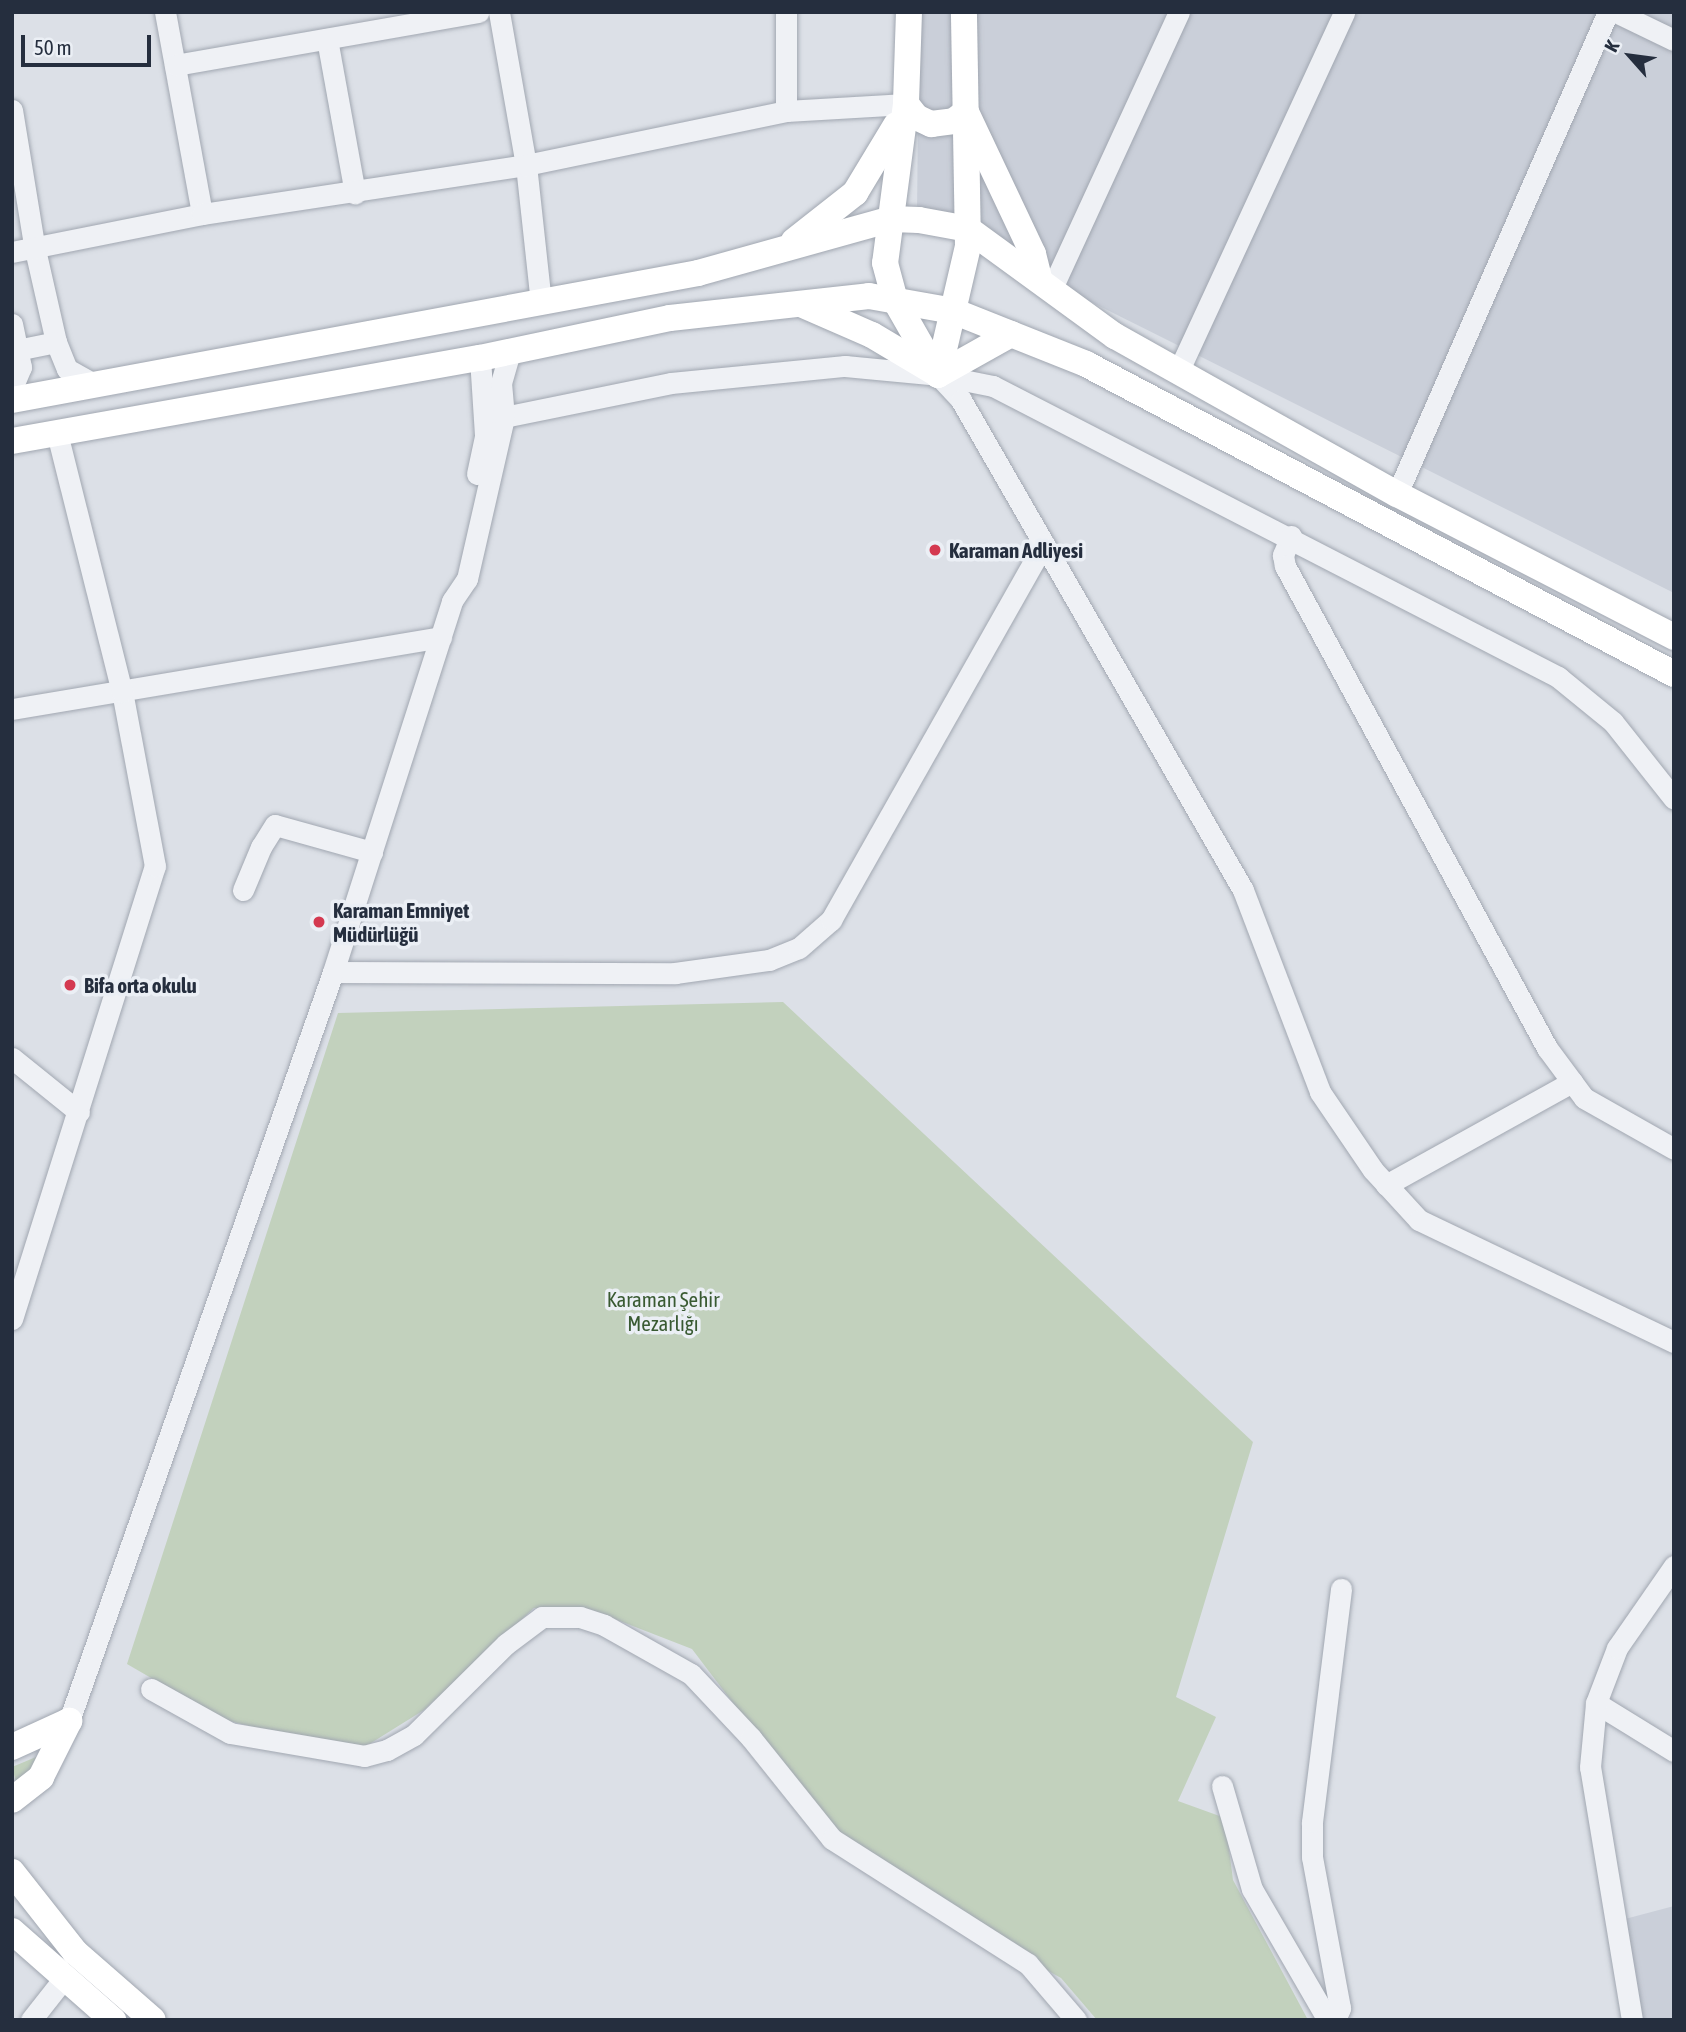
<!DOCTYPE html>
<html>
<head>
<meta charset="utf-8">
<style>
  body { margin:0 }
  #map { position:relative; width:1686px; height:2032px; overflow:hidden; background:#dce0e7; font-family:"Asap Condensed",sans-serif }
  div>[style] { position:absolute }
  .built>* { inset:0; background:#cacfd9 }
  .green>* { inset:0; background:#c2d1bd }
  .roads { filter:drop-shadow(0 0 2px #a1a7b1) drop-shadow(0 0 2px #a1a7b1) }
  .minor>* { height:21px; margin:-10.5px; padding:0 10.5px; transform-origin:10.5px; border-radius:10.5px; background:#eff1f5 }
  .major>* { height:26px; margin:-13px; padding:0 13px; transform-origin:13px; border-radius:13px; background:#fff }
  .dots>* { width:19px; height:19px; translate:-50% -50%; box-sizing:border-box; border:4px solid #ebeff5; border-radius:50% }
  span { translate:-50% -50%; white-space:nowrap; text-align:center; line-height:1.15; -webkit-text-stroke:7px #ebeff5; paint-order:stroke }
  .poi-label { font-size:21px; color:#252e3e; font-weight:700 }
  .left { translate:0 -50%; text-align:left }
  .park-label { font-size:21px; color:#395a32 }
  .frame { position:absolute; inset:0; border:14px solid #252e3e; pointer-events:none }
  .north { position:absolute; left:1595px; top:21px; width:70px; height:70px; -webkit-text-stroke:5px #ebeff5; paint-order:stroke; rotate:298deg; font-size:19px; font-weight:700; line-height:28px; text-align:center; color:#252e3e }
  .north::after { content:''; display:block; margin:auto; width:24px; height:32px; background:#252e3e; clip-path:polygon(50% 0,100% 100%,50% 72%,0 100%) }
  .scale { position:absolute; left:21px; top:35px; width:130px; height:32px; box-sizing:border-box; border:4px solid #252e3e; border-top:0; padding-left:9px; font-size:21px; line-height:24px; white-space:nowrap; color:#252e3e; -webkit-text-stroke:5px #ebeff5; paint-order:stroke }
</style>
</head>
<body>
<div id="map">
  <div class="built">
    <i style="clip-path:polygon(919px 12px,1674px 12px,1674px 593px,917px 215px)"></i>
    <i style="clip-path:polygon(1674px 1906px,1674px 2020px,1641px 2020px,1625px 1919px)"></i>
  </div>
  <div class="green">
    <i style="clip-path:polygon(783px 1002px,1253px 1442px,1176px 1697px,1216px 1717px,1178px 1801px,1225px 1818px,1233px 1880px,1308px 2020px,1097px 2020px,1061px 1978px,970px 1927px,832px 1833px,692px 1649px,589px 1609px,534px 1608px,424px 1710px,355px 1753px,222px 1719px,127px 1664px,338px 1013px)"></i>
    <i style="clip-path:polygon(48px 1752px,17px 1786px,12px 1767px)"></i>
  </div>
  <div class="roads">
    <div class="minor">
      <i style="left:165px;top:12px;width:205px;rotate:79.6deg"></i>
      <i style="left:499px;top:12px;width:155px;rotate:80deg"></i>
      <i style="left:526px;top:165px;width:139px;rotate:83.8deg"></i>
      <i style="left:1616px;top:12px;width:64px;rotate:25.8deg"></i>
      <i style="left:327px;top:39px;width:157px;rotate:79.7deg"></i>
      <i style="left:175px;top:65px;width:308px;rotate:-9.9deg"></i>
      <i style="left:12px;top:110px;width:137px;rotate:80.7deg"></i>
      <i style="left:34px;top:245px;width:99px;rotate:77.2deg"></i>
      <i style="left:56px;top:342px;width:29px;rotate:68deg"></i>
      <i style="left:67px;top:369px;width:26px;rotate:29deg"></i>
      <i style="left:786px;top:111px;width:99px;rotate:-90deg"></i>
      <i style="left:12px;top:252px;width:194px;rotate:-11.3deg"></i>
      <i style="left:202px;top:214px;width:328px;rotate:-8.6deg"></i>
      <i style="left:526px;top:165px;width:266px;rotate:-11.7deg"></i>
      <i style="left:786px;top:111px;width:120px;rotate:-3.3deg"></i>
      <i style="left:1052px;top:288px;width:304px;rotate:-65.3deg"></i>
      <i style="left:12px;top:324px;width:44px;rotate:78.2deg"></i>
      <i style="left:21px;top:367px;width:23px;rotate:113deg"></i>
      <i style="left:12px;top:351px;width:45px;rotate:-11.6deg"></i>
      <i style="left:1178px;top:372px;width:396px;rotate:-65.2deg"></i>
      <i style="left:938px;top:375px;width:34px;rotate:47deg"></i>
      <i style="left:961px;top:400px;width:565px;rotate:60.08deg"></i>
      <i style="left:1243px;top:890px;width:216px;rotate:69.1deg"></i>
      <i style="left:1320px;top:1092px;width:94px;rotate:55.8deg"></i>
      <i style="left:1373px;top:1170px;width:68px;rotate:47.4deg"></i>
      <i style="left:1419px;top:1220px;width:283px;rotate:25.6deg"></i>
      <i style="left:504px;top:417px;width:170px;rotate:-11.5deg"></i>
      <i style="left:671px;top:383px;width:175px;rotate:-5.6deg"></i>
      <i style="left:845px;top:366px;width:93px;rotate:5.5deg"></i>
      <i style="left:938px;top:375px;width:56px;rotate:11.3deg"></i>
      <i style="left:993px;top:386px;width:636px;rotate:27.25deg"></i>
      <i style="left:1558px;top:677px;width:71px;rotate:39.3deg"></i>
      <i style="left:1613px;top:722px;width:98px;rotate:51.6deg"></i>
      <i style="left:477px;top:474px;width:40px;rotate:-78deg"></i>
      <i style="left:485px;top:435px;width:77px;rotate:-93.7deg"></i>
      <i style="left:1397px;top:494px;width:526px;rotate:-66.36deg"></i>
      <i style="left:1291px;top:536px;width:21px;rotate:113deg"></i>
      <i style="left:1283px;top:555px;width:11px;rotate:80deg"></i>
      <i style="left:1285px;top:566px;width:549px;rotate:61.47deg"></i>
      <i style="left:1547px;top:1048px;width:62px;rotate:53.5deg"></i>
      <i style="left:1584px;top:1098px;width:103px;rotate:29.5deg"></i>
      <i style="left:12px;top:709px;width:435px;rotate:-9.5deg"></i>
      <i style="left:243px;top:890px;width:47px;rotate:-67.3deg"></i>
      <i style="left:261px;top:847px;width:26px;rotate:-58deg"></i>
      <i style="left:275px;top:825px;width:101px;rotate:15.6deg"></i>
      <i style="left:333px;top:972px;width:342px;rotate:0.2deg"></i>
      <i style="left:675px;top:973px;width:95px;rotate:-7.9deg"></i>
      <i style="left:769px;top:960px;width:32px;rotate:-22deg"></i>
      <i style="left:799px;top:948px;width:43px;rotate:-41.2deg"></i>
      <i style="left:831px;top:920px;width:432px;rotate:-60.5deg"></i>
      <i style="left:12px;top:1058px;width:86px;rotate:38.9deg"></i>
      <i style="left:1386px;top:1185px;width:213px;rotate:-29deg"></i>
      <i style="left:12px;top:1319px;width:475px;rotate:-72.5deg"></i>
      <i style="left:155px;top:866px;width:177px;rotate:-100.7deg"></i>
      <i style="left:122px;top:692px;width:266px;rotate:-104.1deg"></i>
      <i style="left:151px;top:1689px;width:90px;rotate:29.1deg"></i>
      <i style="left:230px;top:1733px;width:136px;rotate:9.7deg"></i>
      <i style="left:364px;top:1756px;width:24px;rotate:-15deg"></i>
      <i style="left:387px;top:1750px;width:31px;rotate:-29deg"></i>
      <i style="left:414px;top:1735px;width:129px;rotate:-44.7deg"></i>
      <i style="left:506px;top:1644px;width:45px;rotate:-36.9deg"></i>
      <i style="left:542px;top:1617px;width:38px"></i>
      <i style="left:580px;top:1617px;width:25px;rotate:18deg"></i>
      <i style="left:604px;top:1625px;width:100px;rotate:29.4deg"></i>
      <i style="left:691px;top:1674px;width:88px;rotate:46.8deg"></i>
      <i style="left:751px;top:1738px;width:129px;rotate:51.3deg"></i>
      <i style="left:832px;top:1839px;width:232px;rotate:32.5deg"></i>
      <i style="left:1028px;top:1964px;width:74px;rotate:49.4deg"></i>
      <i style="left:1596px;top:1703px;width:92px;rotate:31.6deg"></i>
      <i style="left:69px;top:1721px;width:794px;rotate:-70.58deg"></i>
      <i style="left:333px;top:972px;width:390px;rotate:-72.2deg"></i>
      <i style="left:452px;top:601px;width:27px;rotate:-56deg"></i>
      <i style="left:467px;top:579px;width:166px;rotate:-77.1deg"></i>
      <i style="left:504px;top:417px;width:34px;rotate:-95deg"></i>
      <i style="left:501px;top:383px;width:32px;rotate:-74deg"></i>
      <i style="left:1222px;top:1786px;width:107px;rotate:73.8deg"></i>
      <i style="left:1252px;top:1889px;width:151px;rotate:59.9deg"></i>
      <i style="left:31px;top:2020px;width:55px;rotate:-51.7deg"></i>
      <i style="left:1335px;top:2020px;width:13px;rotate:-67deg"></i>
      <i style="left:1340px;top:2008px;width:154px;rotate:-100.5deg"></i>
      <i style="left:1312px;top:1857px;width:35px;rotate:-90deg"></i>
      <i style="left:1312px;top:1822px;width:235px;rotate:-82.9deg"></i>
      <i style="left:1632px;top:2020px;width:256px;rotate:-99.4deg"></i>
      <i style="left:1590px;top:1767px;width:64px;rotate:-84.6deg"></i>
      <i style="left:1596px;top:1703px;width:59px;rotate:-69.1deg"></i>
      <i style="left:1617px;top:1648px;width:100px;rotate:-55.2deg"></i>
    </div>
    <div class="major">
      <i style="left:909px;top:12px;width:92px;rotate:91.9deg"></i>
      <i style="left:906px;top:104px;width:160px;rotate:97.5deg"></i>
      <i style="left:885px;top:263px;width:38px;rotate:75deg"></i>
      <i style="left:895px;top:300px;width:86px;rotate:60.2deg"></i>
      <i style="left:906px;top:104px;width:16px;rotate:52deg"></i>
      <i style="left:916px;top:117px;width:17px;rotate:25deg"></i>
      <i style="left:931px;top:124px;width:23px;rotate:-7deg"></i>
      <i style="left:954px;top:121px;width:15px;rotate:-37deg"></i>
      <i style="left:966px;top:112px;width:157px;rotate:64.7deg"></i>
      <i style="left:1033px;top:254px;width:25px;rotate:76deg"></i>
      <i style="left:794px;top:241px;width:78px;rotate:-38.2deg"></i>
      <i style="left:855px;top:193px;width:79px;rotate:-58.9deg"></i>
      <i style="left:801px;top:304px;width:77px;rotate:23.6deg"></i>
      <i style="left:872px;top:335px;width:72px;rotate:30.8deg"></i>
      <i style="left:938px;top:375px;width:132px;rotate:-76.9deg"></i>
      <i style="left:968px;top:246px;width:234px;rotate:-91deg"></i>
      <i style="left:938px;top:375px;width:84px;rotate:-29.3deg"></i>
      <i style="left:12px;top:400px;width:698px;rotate:-10.49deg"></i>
      <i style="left:698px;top:273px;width:200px;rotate:-15.6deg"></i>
      <i style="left:891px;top:219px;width:28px;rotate:2deg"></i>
      <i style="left:919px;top:220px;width:50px;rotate:10.4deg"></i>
      <i style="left:968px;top:229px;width:182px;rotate:36.1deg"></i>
      <i style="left:1115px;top:336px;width:323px;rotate:29.3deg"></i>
      <i style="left:1397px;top:494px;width:312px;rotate:27.3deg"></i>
      <i style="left:12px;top:441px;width:475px;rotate:-10.1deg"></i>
      <i style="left:480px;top:358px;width:194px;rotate:-11.9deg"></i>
      <i style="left:670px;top:318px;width:200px;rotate:-6.3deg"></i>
      <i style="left:869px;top:296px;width:85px;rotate:10.1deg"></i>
      <i style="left:953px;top:311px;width:143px;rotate:21.7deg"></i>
      <i style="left:1086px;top:364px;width:665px;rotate:27.8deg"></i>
      <i style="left:12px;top:1747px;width:63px;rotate:-24.5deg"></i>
      <i style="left:12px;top:1800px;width:37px;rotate:-38deg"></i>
      <i style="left:41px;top:1777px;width:63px;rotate:-63.4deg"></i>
      <i style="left:12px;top:1872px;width:102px;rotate:51.8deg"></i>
      <i style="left:75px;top:1952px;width:103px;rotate:41.1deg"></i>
      <i style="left:12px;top:1931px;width:135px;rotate:41.4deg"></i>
    </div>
  </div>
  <div class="dots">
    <i style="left:935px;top:550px;background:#d43950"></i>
    <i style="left:319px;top:922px;background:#d43950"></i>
    <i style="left:70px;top:985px;background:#d43950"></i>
  </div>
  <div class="poi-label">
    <span class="left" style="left:949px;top:550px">Karaman Adliyesi</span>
    <span class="left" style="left:333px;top:922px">Karaman Emniyet<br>Müdürlüğü</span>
    <span class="left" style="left:84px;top:985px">Bifa orta okulu</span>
  </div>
  <div class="park-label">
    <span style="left:663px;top:1311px">Karaman Şehir<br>Mezarlığı</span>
  </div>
  <div class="frame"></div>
  <div class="north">K</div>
  <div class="scale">50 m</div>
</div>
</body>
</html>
